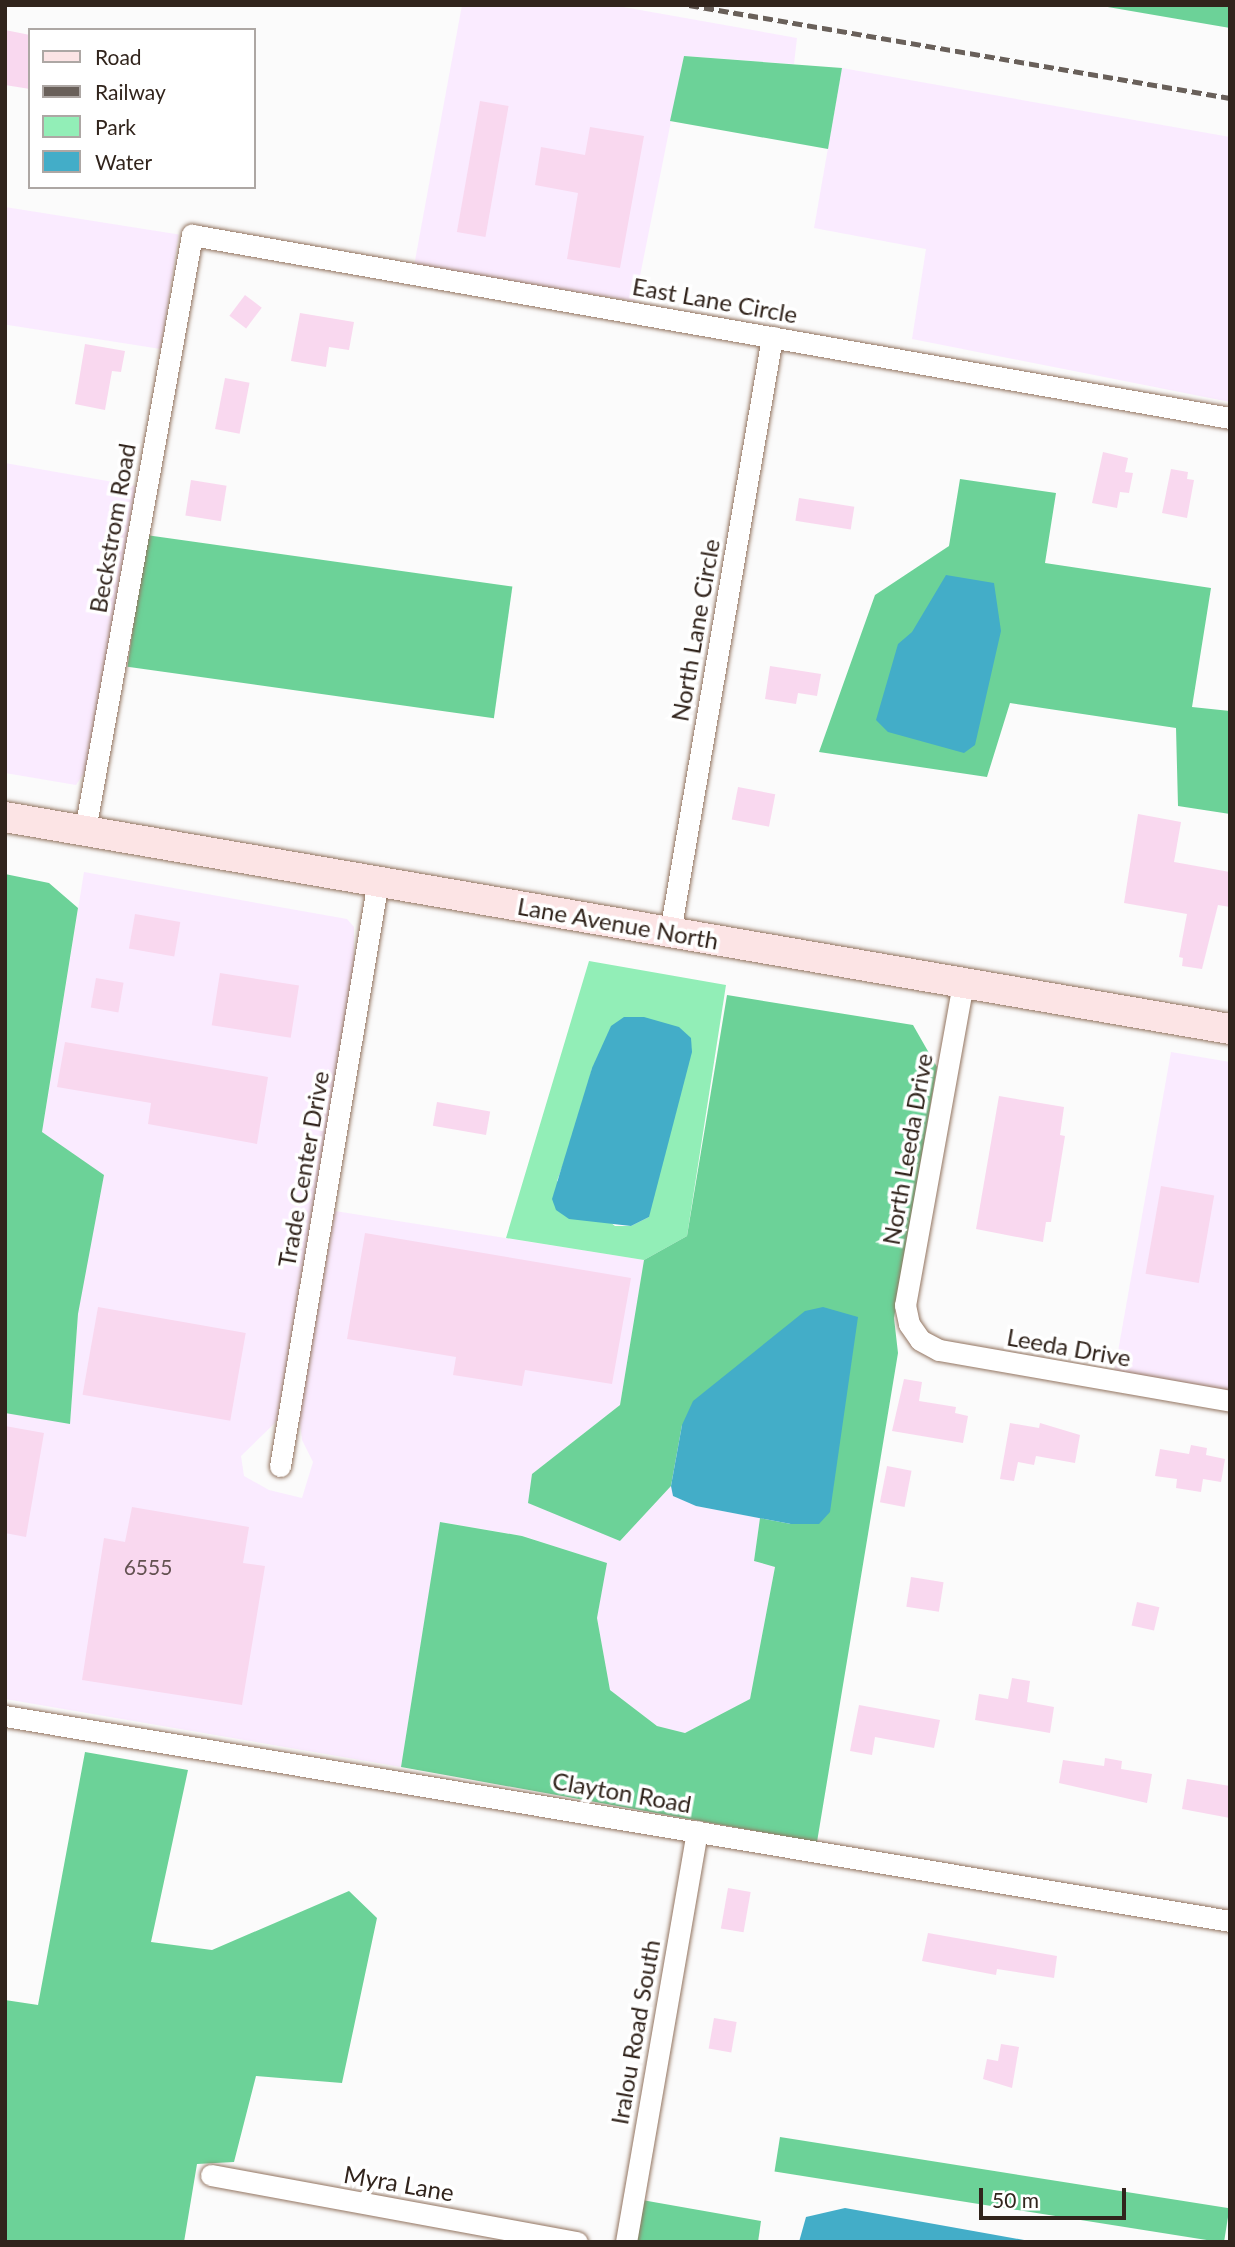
<!DOCTYPE html>
<html>
<head>
<meta charset="utf-8">
<style>
  body { margin:0 }
  #map { position:relative; width:1235px; height:2247px; overflow:hidden; background:#fbfbfb; font-family:Lato,sans-serif }
  div>[style] { position:absolute }
  .industrial>* { inset:0; background:#faebff; transform-origin:0 0 }
  .green>* { inset:0; background:#92eeb7 }
  .forest>* { inset:0; background:#6cd298; transform-origin:0 0 }
  .water>* { inset:0; background:#43adc8 }
  .building>* { inset:0; background:#f9d8ef; transform-origin:0 0 }
  .roads { filter:drop-shadow(0 0 2px #937561) drop-shadow(0 0 2px #937561) }
  .minor>* { height:21px; margin:-10.5px; padding:0 10.5px; transform-origin:10.5px; border-radius:10.5px; background:#fff }
  .secondary>* { height:30px; margin:-15px; padding:0 15px; transform-origin:15px; border-radius:15px; background:#fce4e5 }
  .rail>* { height:5px; margin-top:-2.5px; transform-origin:0; background:repeating-linear-gradient(90deg,#69605a 0 10px,transparent 0 15px) }
  span { translate:-50% -50%; white-space:nowrap; text-align:center; line-height:1.15; -webkit-text-stroke:7px #fff; paint-order:stroke }
  .number-label { font-size:21px; color:#635151 }
  .number-label span { -webkit-text-stroke-width:0 }
  .street-label { font-size:24px; color:#31241c }
  .frame { position:absolute; inset:0; border:7px solid #31241c; pointer-events:none }
  .legend { position:absolute; left:28px; top:28px; width:228px; height:161px; box-sizing:border-box; background:#fff; border:2px solid #ada7a4; margin:0; padding:9px 12px; list-style:none; font-size:21px; color:#31241c }
  .legend li { display:flex; align-items:center; gap:14px; height:35px }
  .legend b { width:35px; border:2px solid #ada7a4 }
  .scale { position:absolute; left:979px; top:2188px; width:147px; height:32px; box-sizing:border-box; border:4px solid #31241c; border-top:0; padding-left:9px; font-size:21px; line-height:24px; white-space:nowrap; color:#31241c; -webkit-text-stroke:5px #fff; paint-order:stroke }
</style>
</head>
<body>
<div id="map">
  <div class="industrial">
    <i style="clip-path:polygon(462px 5px,612px 5px,797px 38px,794px 64px,684px 56px,635px 301px,414px 266px)"></i>
    <i style="clip-path:polygon(842px 68px,1230px 137px,1230px 402px,912px 339px,926px 249px,814px 228px)"></i>
    <i style="left:5px;top:207px;width:176px;height:116px;rotate:9deg"></i>
    <i style="clip-path:polygon(5px 463px,136px 486px,88px 767px,76px 785px,5px 773px)"></i>
    <i style="clip-path:polygon(84px 872px,347px 919px,354px 927px,354px 967px,277px 1421px,241px 1456px,244px 1476px,269px 1490px,302px 1498px,313px 1462px,302px 1440px,299px 1415px,335px 1211px,644px 1260px,620px 1405px,532px 1474px,620px 1541px,671px 1486px,674px 1496px,696px 1506px,760px 1518px,754px 1561px,775px 1567px,750px 1699px,685px 1733px,657px 1726px,610px 1690px,597px 1618px,606px 1563px,523px 1536px,441px 1522px,401px 1767px,5px 1699px,5px 1413px,70px 1423px,78px 1314px,42px 1133px)"></i>
    <i style="clip-path:polygon(1171px 1052px,1230px 1062px,1230px 1393px,1114px 1374px)"></i>
  </div>
  <div class="green">
    <i style="clip-path:polygon(evenodd,589px 961px,726px 985px,687px 1236px,644px 1260px,506px 1238px,589px 961px,592px 1068px,649px 1217px,631px 1226px,615px 1226px,557px 1181px,583px 1111px,592px 1068px)"></i>
  </div>
  <div class="forest">
    <i style="clip-path:polygon(1096px 5px,1230px 5px,1230px 29px,1230px 28px)"></i>
    <i style="clip-path:polygon(684px 56px,842px 68px,828px 149px,670px 121px)"></i>
    <i style="clip-path:polygon(960px 479px,1056px 493px,1045px 563px,1211px 588px,1192px 707px,1230px 711px,1230px 814px,1178px 806px,1176px 728px,1010px 703px,987px 777px,819px 752px,875px 595px,949px 546px)"></i>
    <i style="left:146px;top:535px;width:370px;height:133px;rotate:8deg"></i>
    <i style="clip-path:polygon(5px 874px,49px 883px,78px 908px,42px 1132px,104px 1175px,78px 1314px,70px 1424px,5px 1413px)"></i>
    <i style="clip-path:polygon(727px 995px,913px 1025px,937px 1067px,894px 1318px,898px 1353px,817px 1842px,401px 1767px,440px 1522px,522px 1536px,607px 1563px,597px 1618px,610px 1690px,657px 1726px,685px 1733px,750px 1699px,775px 1567px,754px 1561px,760px 1518px,791px 1524px,682px 1425px,671px 1486px,620px 1541px,528px 1503px,532px 1474px,620px 1405px,644px 1260px,687px 1236px)"></i>
    <i style="clip-path:polygon(85px 1752px,188px 1770px,151px 1942px,212px 1950px,349px 1891px,377px 1918px,342px 2083px,256px 2076px,234px 2162px,197px 2164px,184px 2242px,5px 2242px,5px 2000px,38px 2005px)"></i>
    <i style="left:780px;top:2137px;width:455px;height:35px;rotate:9deg"></i>
    <i style="clip-path:polygon(642px 2200px,761px 2221px,758px 2242px,636px 2242px)"></i>
  </div>
  <div class="water">
    <i style="clip-path:polygon(946px 575px,994px 583px,1001px 631px,975px 745px,964px 753px,888px 732px,876px 720px,898px 644px,912px 632px)"></i>
    <i style="clip-path:polygon(624px 1017px,644px 1017px,679px 1027px,691px 1038px,692px 1052px,649px 1217px,631px 1226px,569px 1219px,556px 1210px,552px 1199px,592px 1068px,611px 1026px)"></i>
    <i style="clip-path:polygon(823px 1307px,858px 1317px,830px 1512px,819px 1524px,791px 1524px,696px 1506px,673px 1496px,671px 1486px,682px 1425px,693px 1401px,805px 1311px)"></i>
    <i style="clip-path:polygon(845px 2208px,1035px 2242px,799px 2242px,806px 2217px)"></i>
  </div>
  <div class="building">
    <i style="clip-path:polygon(5px 30px,30px 35px,30px 89px,5px 85px)"></i>
    <i style="left:480px;top:101px;width:29px;height:133px;rotate:10deg"></i>
    <i style="clip-path:polygon(590px 127px,644px 136px,620px 268px,567px 259px,578px 193px,535px 185px,541px 147px,585px 155px)"></i>
    <i style="left:245px;top:295px;width:21px;height:26px;rotate:37deg"></i>
    <i style="clip-path:polygon(300px 313px,354px 322px,349px 350px,329px 347px,326px 367px,291px 361px)"></i>
    <i style="clip-path:polygon(85px 344px,125px 351px,121px 372px,112px 371px,105px 410px,75px 404px)"></i>
    <i style="left:225px;top:378px;width:25px;height:52px;rotate:11deg"></i>
    <i style="clip-path:polygon(1103px 452px,1128px 458px,1125px 472px,1133px 473px,1129px 493px,1120px 492px,1117px 508px,1092px 503px)"></i>
    <i style="clip-path:polygon(1171px 469px,1188px 472px,1187px 479px,1194px 480px,1187px 518px,1162px 513px)"></i>
    <i style="left:191px;top:480px;width:36px;height:36px;rotate:9deg"></i>
    <i style="left:799px;top:498px;width:56px;height:23px;rotate:9deg"></i>
    <i style="clip-path:polygon(770px 666px,821px 674px,817px 696px,798px 693px,796px 704px,765px 699px)"></i>
    <i style="left:738px;top:787px;width:38px;height:33px;rotate:11deg"></i>
    <i style="clip-path:polygon(1138px 814px,1181px 822px,1174px 862px,1230px 872px,1230px 907px,1218px 905px,1202px 969px,1182px 966px,1183px 958px,1179px 957px,1187px 914px,1124px 903px)"></i>
    <i style="left:135px;top:914px;width:46px;height:35px;rotate:10deg"></i>
    <i style="left:220px;top:973px;width:80px;height:53px;rotate:9deg"></i>
    <i style="left:96px;top:978px;width:28px;height:30px;rotate:10deg"></i>
    <i style="clip-path:polygon(65px 1042px,268px 1077px,257px 1144px,148px 1124px,151px 1103px,57px 1087px)"></i>
    <i style="clip-path:polygon(999px 1096px,1064px 1107px,1060px 1135px,1065px 1136px,1051px 1222px,1046px 1222px,1043px 1242px,976px 1229px)"></i>
    <i style="left:437px;top:1102px;width:54px;height:24px;rotate:10deg"></i>
    <i style="left:1161px;top:1186px;width:54px;height:89px;rotate:10deg"></i>
    <i style="clip-path:polygon(365px 1233px,631px 1278px,612px 1384px,525px 1370px,522px 1386px,453px 1375px,456px 1357px,347px 1339px)"></i>
    <i style="left:98px;top:1307px;width:150px;height:89px;rotate:10deg"></i>
    <i style="clip-path:polygon(904px 1379px,922px 1382px,919px 1401px,956px 1407px,955px 1413px,968px 1416px,963px 1443px,892px 1431px)"></i>
    <i style="clip-path:polygon(1010px 1423px,1039px 1428px,1040px 1423px,1080px 1435px,1075px 1463px,1036px 1456px,1034px 1465px,1018px 1462px,1014px 1481px,1000px 1479px)"></i>
    <i style="clip-path:polygon(5px 1426px,44px 1433px,26px 1537px,5px 1533px)"></i>
    <i style="clip-path:polygon(1191px 1445px,1207px 1448px,1206px 1455px,1225px 1459px,1221px 1482px,1203px 1479px,1201px 1492px,1176px 1488px,1177px 1479px,1155px 1476px,1160px 1449px,1189px 1454px)"></i>
    <i style="left:887px;top:1466px;width:25px;height:37px;rotate:11deg"></i>
    <i style="clip-path:polygon(132px 1507px,249px 1527px,243px 1563px,265px 1566px,242px 1705px,82px 1680px,104px 1538px,125px 1542px)"></i>
    <i style="left:911px;top:1577px;width:33px;height:30px;rotate:9deg"></i>
    <i style="left:1137px;top:1602px;width:23px;height:24px;rotate:13deg"></i>
    <i style="clip-path:polygon(1012px 1678px,1030px 1681px,1027px 1702px,1054px 1707px,1050px 1733px,975px 1720px,979px 1694px,1008px 1699px)"></i>
    <i style="clip-path:polygon(859px 1705px,940px 1720px,934px 1748px,875px 1737px,872px 1755px,850px 1751px)"></i>
    <i style="clip-path:polygon(1105px 1758px,1122px 1761px,1121px 1769px,1152px 1774px,1147px 1803px,1059px 1783px,1063px 1760px,1104px 1766px)"></i>
    <i style="clip-path:polygon(1187px 1779px,1230px 1786px,1230px 1818px,1182px 1809px)"></i>
    <i style="left:728px;top:1888px;width:23px;height:41px;rotate:10deg"></i>
    <i style="clip-path:polygon(928px 1933px,1057px 1956px,1054px 1978px,997px 1969px,996px 1975px,922px 1961px)"></i>
    <i style="left:714px;top:2018px;width:23px;height:31px;rotate:10deg"></i>
    <i style="clip-path:polygon(1001px 2044px,1019px 2047px,1012px 2088px,983px 2079px,987px 2059px,998px 2061px)"></i>
  </div>
  <div class="roads">
    <div class="minor">
      <i style="left:85px;top:830px;width:605px;rotate:-79.81deg"></i>
      <i style="left:192px;top:235px;width:1054px;rotate:10deg"></i>
      <i style="left:670px;top:932px;width:604px;rotate:-80.27deg"></i>
      <i style="left:963px;top:983px;width:327px;rotate:100.2deg"></i>
      <i style="left:905px;top:1305px;width:19px;rotate:78deg"></i>
      <i style="left:909px;top:1324px;width:19px;rotate:55deg"></i>
      <i style="left:920px;top:1340px;width:21px;rotate:28deg"></i>
      <i style="left:939px;top:1350px;width:295px;rotate:9.9deg"></i>
      <i style="left:280px;top:1466px;width:593px;rotate:-80.49deg"></i>
      <i style="left:5px;top:1716px;width:1242px;rotate:9.5deg"></i>
      <i style="left:211px;top:2175px;width:372px;rotate:10.4deg"></i>
      <i style="left:626px;top:2242px;width:417px;rotate:-80.2deg"></i>
    </div>
    <div class="secondary">
      <i style="left:5px;top:817px;width:1243px;rotate:9.82deg"></i>
    </div>
  </div>
  <div class="rail">
    <i style="left:689px;top:5px;width:549px;rotate:9.75deg"></i>
  </div>
  <div class="number-label">
    <span style="left:148px;top:1567px">6555</span>
  </div>
  <div class="street-label">
    <span style="left:715px;top:300px;rotate:10deg">East Lane Circle</span>
    <span style="left:112px;top:528px;rotate:-80deg">Beckstrom Road</span>
    <span style="left:695px;top:630px;rotate:-80deg">North Lane Circle</span>
    <span style="left:618px;top:923px;rotate:10deg">Lane Avenue North</span>
    <span style="left:907px;top:1149px;rotate:-80deg">North Leeda Drive</span>
    <span style="left:303px;top:1169px;rotate:-80deg">Trade Center Drive</span>
    <span style="left:1069px;top:1347px;rotate:10deg">Leeda Drive</span>
    <span style="left:622px;top:1792px;rotate:10deg">Clayton Road</span>
    <span style="left:635px;top:2032px;rotate:-80deg">Iralou Road South</span>
    <span style="left:399px;top:2183px;rotate:10deg">Myra Lane</span>
  </div>
  <div class="frame"></div>
  <ul class="legend">
  <li><b style="height:9px;background:#fce4e5"></b>Road</li>
  <li><b style="height:9px;background:#69605a"></b>Railway</li>
  <li><b style="height:19px;background:#92eeb7"></b>Park</li>
  <li><b style="height:19px;background:#43adc8"></b>Water</li>
  </ul>
  <div class="scale">50 m</div>
</div>
</body>
</html>
